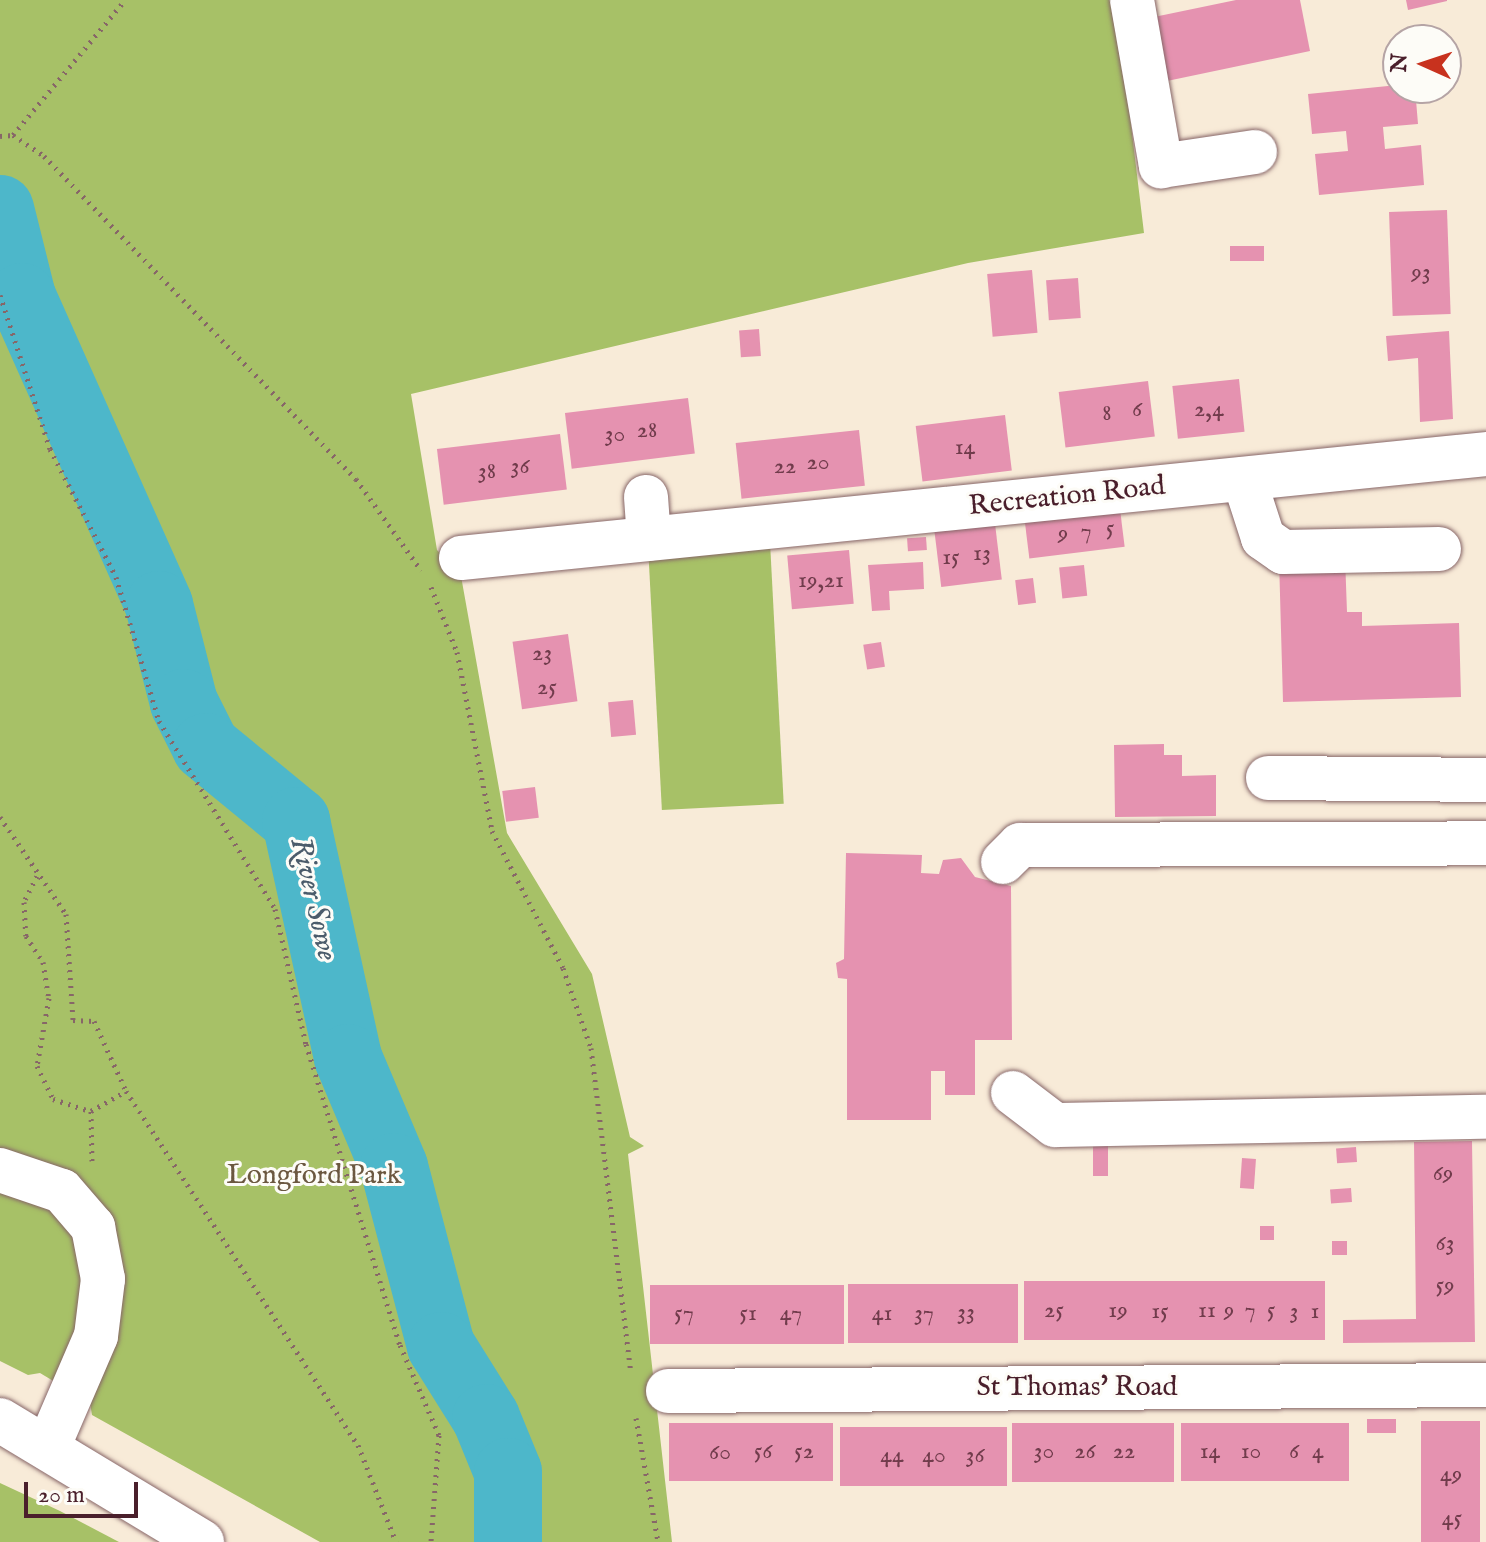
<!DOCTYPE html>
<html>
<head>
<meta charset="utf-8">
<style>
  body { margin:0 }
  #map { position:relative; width:1486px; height:1542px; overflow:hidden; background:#f8ebd8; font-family:"IM FELL English",serif }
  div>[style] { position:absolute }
  .green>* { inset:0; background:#a7c167; transform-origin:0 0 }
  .river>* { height:68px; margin:-34px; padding:0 34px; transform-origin:34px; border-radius:34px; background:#4db7ca }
  .building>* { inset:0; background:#e592b0; transform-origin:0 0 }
  .path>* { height:5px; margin-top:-2.5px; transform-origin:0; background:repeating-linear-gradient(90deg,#876668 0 2px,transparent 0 8px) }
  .roads { filter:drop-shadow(0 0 2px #876668) drop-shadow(0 0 2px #876668) }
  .minor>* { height:44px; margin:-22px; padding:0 22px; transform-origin:22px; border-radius:22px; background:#fff }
  .major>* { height:44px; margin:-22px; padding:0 22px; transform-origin:22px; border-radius:22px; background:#fff }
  span { translate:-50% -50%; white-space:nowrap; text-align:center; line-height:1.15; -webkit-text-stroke:6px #fdfcf7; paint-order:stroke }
  .number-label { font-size:24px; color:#713c4c }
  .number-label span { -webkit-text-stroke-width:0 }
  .street-label { font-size:28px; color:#4a1f2b }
  .park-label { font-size:28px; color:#6b5840 }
  .water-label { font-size:30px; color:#4b5c6b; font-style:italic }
  .north { position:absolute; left:1382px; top:24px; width:80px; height:80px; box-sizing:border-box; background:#fdfcf7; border:2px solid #b5a4a5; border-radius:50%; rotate:273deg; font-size:22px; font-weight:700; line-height:32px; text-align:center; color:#4a1f2b }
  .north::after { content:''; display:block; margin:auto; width:28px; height:36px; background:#c8321e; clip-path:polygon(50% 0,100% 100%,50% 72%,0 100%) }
  .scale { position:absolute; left:24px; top:1482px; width:114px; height:36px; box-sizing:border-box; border:4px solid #4a1f2b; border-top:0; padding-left:10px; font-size:24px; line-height:28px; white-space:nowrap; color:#4a1f2b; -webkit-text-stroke:6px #fdfcf7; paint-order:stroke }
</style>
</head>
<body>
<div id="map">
  <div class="green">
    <i style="clip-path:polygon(0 0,1116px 0,1144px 233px,968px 263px,411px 394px,437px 550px,461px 576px,507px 833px,592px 974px,630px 1137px,644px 1146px,628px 1154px,672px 1542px,320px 1542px,92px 1415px,90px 1403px,40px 1373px,28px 1375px,0 1361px)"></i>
    <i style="left:770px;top:542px;width:262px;height:122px;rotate:87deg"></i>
    <i style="clip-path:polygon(0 1483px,60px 1511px,119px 1542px,0 1542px)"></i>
  </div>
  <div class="river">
    <i style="left:0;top:209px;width:91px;rotate:76deg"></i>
    <i style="left:22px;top:297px;width:337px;rotate:66deg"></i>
    <i style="left:159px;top:605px;width:101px;rotate:75.7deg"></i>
    <i style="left:184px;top:703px;width:49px;rotate:63.4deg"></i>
    <i style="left:206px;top:747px;width:117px;rotate:39.4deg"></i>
    <i style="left:296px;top:821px;width:243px;rotate:77.6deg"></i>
    <i style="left:348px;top:1058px;width:118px;rotate:67.1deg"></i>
    <i style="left:394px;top:1167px;width:185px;rotate:75.3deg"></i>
    <i style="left:441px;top:1346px;width:85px;rotate:58deg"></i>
    <i style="left:486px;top:1418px;width:58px;rotate:67.8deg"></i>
    <i style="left:508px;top:1472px;width:70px;rotate:90deg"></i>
  </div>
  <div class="building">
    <i style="clip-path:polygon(1236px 0,1300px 0,1310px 51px,1167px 81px,1154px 17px)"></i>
    <i style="clip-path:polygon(1406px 0,1447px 0,1447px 1px,1408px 10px)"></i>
    <i style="clip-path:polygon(1398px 85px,1415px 88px,1418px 124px,1383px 127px,1385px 149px,1421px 145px,1424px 185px,1319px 195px,1315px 154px,1348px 151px,1346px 131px,1312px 134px,1308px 94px)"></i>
    <i style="left:1447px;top:210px;width:104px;height:58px;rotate:88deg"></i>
    <i style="left:1230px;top:246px;width:34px;height:15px"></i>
    <i style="left:1032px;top:270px;width:63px;height:45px;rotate:85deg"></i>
    <i style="left:1078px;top:278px;width:40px;height:32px;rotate:86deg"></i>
    <i style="left:759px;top:329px;width:27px;height:20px;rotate:86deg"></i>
    <i style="clip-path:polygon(1449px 331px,1453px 419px,1420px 422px,1418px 358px,1388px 361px,1386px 336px)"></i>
    <i style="left:1239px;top:379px;width:53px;height:67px;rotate:84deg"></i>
    <i style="left:1148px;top:381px;width:56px;height:90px;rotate:83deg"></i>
    <i style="left:688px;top:398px;width:56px;height:124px;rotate:83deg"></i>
    <i style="left:1005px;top:415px;width:56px;height:90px;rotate:83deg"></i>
    <i style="left:859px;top:430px;width:56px;height:124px;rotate:84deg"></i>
    <i style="left:560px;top:434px;width:56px;height:124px;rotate:83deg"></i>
    <i style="left:1120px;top:509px;width:38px;height:96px;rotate:83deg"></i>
    <i style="left:995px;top:524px;width:56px;height:61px;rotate:83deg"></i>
    <i style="left:926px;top:537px;width:13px;height:19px;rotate:86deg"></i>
    <i style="left:849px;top:550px;width:54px;height:62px;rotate:85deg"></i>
    <i style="clip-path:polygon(1345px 557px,1347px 612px,1362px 612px,1362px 626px,1459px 623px,1461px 697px,1283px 702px,1279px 559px)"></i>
    <i style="clip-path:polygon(923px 562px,924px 589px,889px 591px,890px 610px,872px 611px,868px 565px)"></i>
    <i style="left:1084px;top:565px;width:31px;height:25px;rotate:84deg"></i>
    <i style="left:1033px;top:578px;width:25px;height:18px;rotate:83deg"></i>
    <i style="left:568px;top:634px;width:68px;height:56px;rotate:82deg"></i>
    <i style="left:881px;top:642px;width:25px;height:18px;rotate:81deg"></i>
    <i style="left:633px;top:700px;width:35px;height:25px;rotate:85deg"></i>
    <i style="clip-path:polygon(1164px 744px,1164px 755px,1182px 755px,1182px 776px,1216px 775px,1216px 816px,1115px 817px,1114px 745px)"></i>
    <i style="left:535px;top:787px;width:31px;height:33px;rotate:83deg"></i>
    <i style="clip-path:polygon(846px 853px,922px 855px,921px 873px,939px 874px,943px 860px,961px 858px,975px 877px,1011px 886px,1012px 1040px,975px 1040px,975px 1095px,945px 1095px,945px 1071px,931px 1071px,931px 1120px,847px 1120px,847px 979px,838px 978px,836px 963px,844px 959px)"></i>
    <i style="clip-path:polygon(1472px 1141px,1475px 1342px,1343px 1343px,1343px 1320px,1416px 1319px,1414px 1142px)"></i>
    <i style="left:1093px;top:1146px;width:15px;height:30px"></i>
    <i style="left:1356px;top:1147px;width:15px;height:20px;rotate:86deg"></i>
    <i style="left:1242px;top:1158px;width:14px;height:30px;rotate:4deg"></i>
    <i style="left:1351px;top:1188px;width:14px;height:21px;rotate:86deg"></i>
    <i style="left:1260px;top:1226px;width:14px;height:14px"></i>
    <i style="left:1332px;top:1241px;width:15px;height:14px"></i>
    <i style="left:1024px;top:1281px;width:301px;height:59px"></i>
    <i style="left:1018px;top:1284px;width:59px;height:170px;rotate:90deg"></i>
    <i style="left:650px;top:1285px;width:194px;height:59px"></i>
    <i style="left:1367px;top:1419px;width:29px;height:14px"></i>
    <i style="left:1480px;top:1421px;width:121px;height:59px;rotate:90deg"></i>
    <i style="left:833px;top:1423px;width:58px;height:164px;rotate:90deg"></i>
    <i style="left:1012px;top:1423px;width:162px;height:59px"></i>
    <i style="left:1181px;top:1423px;width:168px;height:58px"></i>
    <i style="left:840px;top:1427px;width:167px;height:59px"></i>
  </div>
  <div class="path">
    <i style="left:13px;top:135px;width:175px;rotate:-50.3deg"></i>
    <i style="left:0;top:136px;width:13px;rotate:-4deg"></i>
    <i style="left:13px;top:135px;width:37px;rotate:34deg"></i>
    <i style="left:44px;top:156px;width:449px;rotate:46deg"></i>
    <i style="left:356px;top:479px;width:112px;rotate:54.5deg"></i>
    <i style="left:0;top:295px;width:162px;rotate:72deg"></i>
    <i style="left:50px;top:449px;width:144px;rotate:62.7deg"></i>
    <i style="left:116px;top:577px;width:150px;rotate:73.4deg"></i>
    <i style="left:159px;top:721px;width:221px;rotate:58.3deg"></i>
    <i style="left:275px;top:909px;width:139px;rotate:77.1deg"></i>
    <i style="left:306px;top:1044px;width:315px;rotate:72.7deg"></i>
    <i style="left:400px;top:1345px;width:98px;rotate:66.6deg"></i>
    <i style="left:439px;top:1435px;width:107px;rotate:94.3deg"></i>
    <i style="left:431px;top:587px;width:70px;rotate:68.2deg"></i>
    <i style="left:457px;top:652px;width:182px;rotate:78.9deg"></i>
    <i style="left:492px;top:831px;width:154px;rotate:62.6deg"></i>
    <i style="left:563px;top:968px;width:85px;rotate:70.7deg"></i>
    <i style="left:591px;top:1048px;width:326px;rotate:83deg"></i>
    <i style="left:0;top:817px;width:117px;rotate:55.8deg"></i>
    <i style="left:66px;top:914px;width:106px;rotate:86.2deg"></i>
    <i style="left:73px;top:1020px;width:21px;rotate:3deg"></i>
    <i style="left:94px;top:1021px;width:77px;rotate:65.4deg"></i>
    <i style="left:126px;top:1091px;width:423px;rotate:56.8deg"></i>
    <i style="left:358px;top:1445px;width:104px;rotate:68.6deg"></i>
    <i style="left:37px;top:876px;width:29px;rotate:117deg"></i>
    <i style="left:24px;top:902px;width:34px;rotate:87deg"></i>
    <i style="left:26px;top:936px;width:31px;rotate:57deg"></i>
    <i style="left:43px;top:962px;width:36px;rotate:81deg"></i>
    <i style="left:49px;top:998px;width:69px;rotate:100deg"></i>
    <i style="left:37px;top:1066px;width:37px;rotate:64deg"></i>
    <i style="left:53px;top:1099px;width:40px;rotate:18deg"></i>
    <i style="left:91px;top:1111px;width:50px;rotate:88.9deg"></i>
    <i style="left:91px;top:1111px;width:40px;rotate:-29.7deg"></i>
    <i style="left:636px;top:1418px;width:126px;rotate:79.9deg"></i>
  </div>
  <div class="roads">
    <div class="minor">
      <i style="left:1132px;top:0;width:169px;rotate:80.1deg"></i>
      <i style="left:1161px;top:166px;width:95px;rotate:-8.5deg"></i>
      <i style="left:1244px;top:479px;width:62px;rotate:72.1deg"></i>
      <i style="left:1263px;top:538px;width:24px;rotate:35deg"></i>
      <i style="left:1283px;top:552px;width:156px;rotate:-1.1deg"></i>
      <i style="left:646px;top:497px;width:42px;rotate:85.9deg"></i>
      <i style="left:461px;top:558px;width:1030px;rotate:-5.79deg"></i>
      <i style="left:1268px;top:778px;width:218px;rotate:0.5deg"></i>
      <i style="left:1003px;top:862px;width:24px;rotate:-45deg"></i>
      <i style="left:1020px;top:845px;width:466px;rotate:-0.2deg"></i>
      <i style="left:1013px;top:1093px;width:53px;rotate:37.3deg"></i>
      <i style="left:1055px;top:1125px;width:431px;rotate:-1.1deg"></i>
      <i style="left:0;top:1170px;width:65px;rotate:18.7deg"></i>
      <i style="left:62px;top:1191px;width:48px;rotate:49.3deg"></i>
      <i style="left:93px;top:1227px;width:53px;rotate:79.1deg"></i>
      <i style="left:103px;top:1279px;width:57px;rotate:97deg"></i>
      <i style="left:96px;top:1336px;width:119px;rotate:113.3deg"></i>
      <i style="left:668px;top:1391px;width:818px;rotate:-0.42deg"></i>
    </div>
    <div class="major">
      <i style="left:0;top:1420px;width:236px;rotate:31.1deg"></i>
    </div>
  </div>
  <div class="number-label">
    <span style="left:1421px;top:273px">93</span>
    <span style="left:1137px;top:410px">6</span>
    <span style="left:1209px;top:410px">2,4</span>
    <span style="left:1107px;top:414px">8</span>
    <span style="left:647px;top:431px">28</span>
    <span style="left:615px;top:435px">30</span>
    <span style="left:965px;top:448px">14</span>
    <span style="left:818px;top:463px">20</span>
    <span style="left:520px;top:467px">36</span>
    <span style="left:785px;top:467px">22</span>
    <span style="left:487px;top:472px">38</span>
    <span style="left:1110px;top:529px">5</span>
    <span style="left:1086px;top:532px">7</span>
    <span style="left:1063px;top:534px">9</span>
    <span style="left:982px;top:554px">13</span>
    <span style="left:951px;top:558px">15</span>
    <span style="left:821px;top:581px">19,21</span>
    <span style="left:542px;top:654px">23</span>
    <span style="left:547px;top:688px">25</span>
    <span style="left:1443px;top:1174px">69</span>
    <span style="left:1445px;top:1244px">63</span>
    <span style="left:1445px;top:1286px">59</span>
    <span style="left:1054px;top:1311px">25</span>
    <span style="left:1118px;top:1311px">19</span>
    <span style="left:1207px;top:1311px">11</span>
    <span style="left:1229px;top:1311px">9</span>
    <span style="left:1250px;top:1311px">7</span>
    <span style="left:1271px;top:1311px">5</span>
    <span style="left:1160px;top:1312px">15</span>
    <span style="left:1294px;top:1312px">3</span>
    <span style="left:1315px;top:1312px">1</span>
    <span style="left:966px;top:1313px">33</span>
    <span style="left:684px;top:1314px">57</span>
    <span style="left:748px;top:1314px">51</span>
    <span style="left:791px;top:1314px">47</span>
    <span style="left:882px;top:1314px">41</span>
    <span style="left:924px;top:1314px">37</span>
    <span style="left:763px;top:1452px">56</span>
    <span style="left:804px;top:1452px">52</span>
    <span style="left:1044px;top:1452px">30</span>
    <span style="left:1085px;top:1452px">26</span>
    <span style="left:1124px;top:1452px">22</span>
    <span style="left:1210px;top:1452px">14</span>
    <span style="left:1251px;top:1452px">10</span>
    <span style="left:1294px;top:1452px">6</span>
    <span style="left:1318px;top:1452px">4</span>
    <span style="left:720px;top:1453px">60</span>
    <span style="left:892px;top:1456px">44</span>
    <span style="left:934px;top:1456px">40</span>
    <span style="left:975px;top:1456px">36</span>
    <span style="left:1451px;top:1475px">49</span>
    <span style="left:1452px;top:1519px">45</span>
  </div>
  <div class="street-label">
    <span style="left:1067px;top:497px;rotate:-6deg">Recreation Road</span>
    <span style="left:1077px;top:1388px">St Thomas' Road</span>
  </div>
  <div class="park-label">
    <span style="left:314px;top:1176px">Longford Park</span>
  </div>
  <div class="water-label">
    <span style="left:313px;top:899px;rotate:77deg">River Sowe</span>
  </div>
  <div class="north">N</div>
  <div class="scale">20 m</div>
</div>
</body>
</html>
